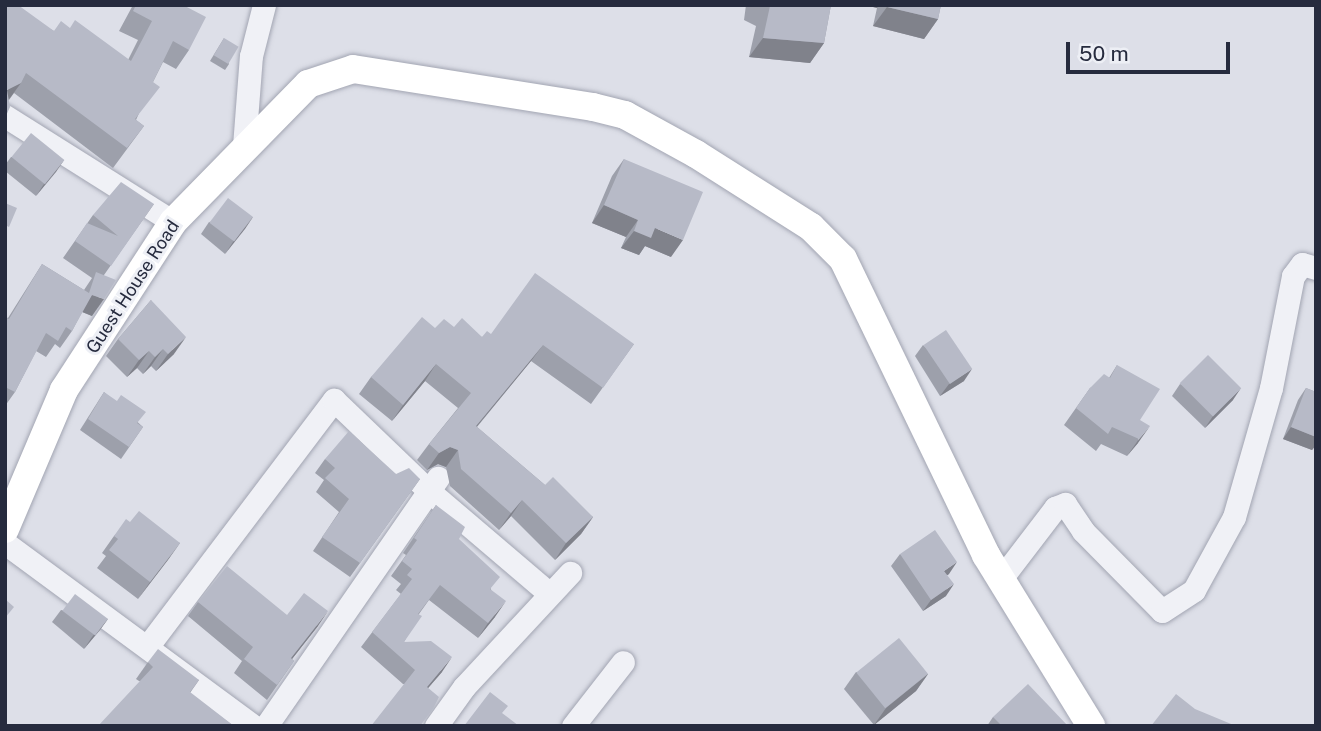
<!DOCTYPE html>
<html>
<head>
<meta charset="utf-8">
<style>
  body { margin:0 }
  #map { position:relative; width:1321px; height:731px; overflow:hidden; background:#dddfe8; font-family:"Public Sans",sans-serif }
  div>[style] { position:absolute }
  .roads { filter:drop-shadow(0 0 2px #a2a5b2) drop-shadow(0 0 2px #a2a5b2) }
  .minor>* { height:23px; margin:-11.5px; padding:0 11.5px; transform-origin:11.5px; border-radius:11.5px; background:#f0f1f6 }
  .major>* { height:28px; margin:-14px; padding:0 14px; transform-origin:14px; border-radius:14px; background:#fff }
  .wall>* { inset:0; background:#9da0ab }
  .shaded-wall>* { inset:0; background:#80828b }
  .building>* { inset:0; background:#b7bac7; transform-origin:0 0 }
  span { translate:-50% -50%; white-space:nowrap; text-align:center; line-height:1.15; -webkit-text-stroke:6px #edeff5; paint-order:stroke }
  .street-label { font-size:18px; color:#262b3e }
  .frame { position:absolute; inset:0; border:7px solid #262b3e; pointer-events:none }
  .scale { position:absolute; left:1066px; top:42px; width:164px; height:32px; box-sizing:border-box; border:4px solid #262b3e; border-top:0; padding-left:9px; font-size:21px; line-height:24px; white-space:nowrap; color:#262b3e; -webkit-text-stroke:5px #edeff5; paint-order:stroke }
</style>
</head>
<body>
<div id="map">
  <div class="roads">
    <div class="minor">
      <i style="left:5px;top:116px;width:199px;rotate:32.2deg"></i>
      <i style="left:244px;top:146px;width:90px;rotate:-85.6deg"></i>
      <i style="left:251px;top:56px;width:53px;rotate:-75.7deg"></i>
      <i style="left:5px;top:543px;width:308px;rotate:36.4deg"></i>
      <i style="left:1000px;top:580px;width:91px;rotate:-52.6deg"></i>
      <i style="left:1055px;top:508px;width:11px;rotate:-22deg"></i>
      <i style="left:1065px;top:504px;width:32px;rotate:56deg"></i>
      <i style="left:1083px;top:531px;width:112px;rotate:45.4deg"></i>
      <i style="left:1162px;top:611px;width:38px;rotate:-33deg"></i>
      <i style="left:1194px;top:590px;width:83px;rotate:-61.3deg"></i>
      <i style="left:1234px;top:517px;width:134px;rotate:-74deg"></i>
      <i style="left:1271px;top:388px;width:114px;rotate:-78.9deg"></i>
      <i style="left:1293px;top:276px;width:15px;rotate:-53deg"></i>
      <i style="left:1302px;top:264px;width:15px;rotate:16deg"></i>
      <i style="left:147px;top:647px;width:310px;rotate:-52.9deg"></i>
      <i style="left:334px;top:400px;width:133px;rotate:43.8deg"></i>
      <i style="left:430px;top:492px;width:157px;rotate:40.4deg"></i>
      <i style="left:266px;top:726px;width:302px;rotate:-55.3deg"></i>
      <i style="left:436px;top:726px;width:48px;rotate:-54.3deg"></i>
      <i style="left:464px;top:687px;width:156px;rotate:-47.1deg"></i>
      <i style="left:573px;top:726px;width:81px;rotate:-52deg"></i>
    </div>
    <div class="major">
      <i style="left:5px;top:529px;width:151px;rotate:-67deg"></i>
      <i style="left:64px;top:390px;width:200px;rotate:-57deg"></i>
      <i style="left:173px;top:222px;width:193px;rotate:-45.6deg"></i>
      <i style="left:308px;top:84px;width:47px;rotate:-18.4deg"></i>
      <i style="left:353px;top:69px;width:243px;rotate:9deg"></i>
      <i style="left:593px;top:107px;width:33px;rotate:14deg"></i>
      <i style="left:625px;top:115px;width:81px;rotate:28.8deg"></i>
      <i style="left:696px;top:154px;width:136px;rotate:32.4deg"></i>
      <i style="left:811px;top:227px;width:45px;rotate:45deg"></i>
      <i style="left:843px;top:259px;width:329px;rotate:64.2deg"></i>
      <i style="left:986px;top:555px;width:201px;rotate:58.4deg"></i>
    </div>
  </div>
  <div class="wall">
    <i style="clip-path:polygon(5px 5px,54px 31px,70px 28px,128px 60px,138px 40px,119px 31px,133px 5px,183px 5px,189px 50px,176px 69px,163px 62px,153px 82px,136px 120px,144px 126px,113px 168px,14px 93px,9px 100px)"></i>
    <i style="clip-path:polygon(746px 5px,831px 5px,824px 43px,810px 63px,749px 57px,756px 26px,744px 20px)"></i>
    <i style="clip-path:polygon(865px 5px,941px 5px,938px 19px,924px 39px,873px 26px,877px 8px)"></i>
    <i style="clip-path:polygon(224px 38px,229px 64px,225px 70px,210px 61px)"></i>
    <i style="clip-path:polygon(11px 157px,64px 160px,36px 196px,5px 171px,5px 165px)"></i>
    <i style="clip-path:polygon(624px 159px,671px 257px,645px 246px,639px 255px,621px 248px,626px 237px,592px 223px,612px 176px)"></i>
    <i style="clip-path:polygon(154px 204px,104px 275px,92px 316px,82px 312px,72px 331px,60px 348px,55px 344px,46px 357px,36px 351px,15px 392px,5px 406px,5px 317px,8px 318px,42px 264px,84px 290px,92px 278px,63px 258px,93px 215px)"></i>
    <i style="clip-path:polygon(253px 217px,225px 254px,201px 234px,209px 222px)"></i>
    <i style="clip-path:polygon(151px 300px,174px 354px,156px 371px,151px 366px,143px 374px,137px 368px,127px 377px,106px 356px,118px 339px)"></i>
    <i style="clip-path:polygon(454px 327px,482px 337px,491px 334px,634px 344px,591px 404px,531px 361px,477px 427px,545px 485px,593px 517px,581px 534px,555px 560px,511px 516px,499px 530px,450px 486px,446px 467px,438px 464px,427px 470px,417px 460px,429px 444px,458px 408px,425px 381px,392px 421px,359px 394px,371px 377px,435px 328px)"></i>
    <i style="clip-path:polygon(923px 345px,964px 381px,940px 396px,915px 356px)"></i>
    <i style="clip-path:polygon(1117px 365px,1140px 420px,1138px 443px,1127px 456px,1101px 444px,1096px 451px,1064px 425px,1090px 388px,1109px 378px)"></i>
    <i style="clip-path:polygon(1180px 384px,1233px 400px,1205px 428px,1172px 396px)"></i>
    <i style="clip-path:polygon(1306px 388px,1316px 392px,1316px 445px,1312px 450px,1283px 439px,1298px 400px)"></i>
    <i style="clip-path:polygon(104px 392px,143px 427px,121px 459px,80px 430px)"></i>
    <i style="clip-path:polygon(325px 459px,420px 479px,350px 577px,313px 551px,339px 512px,316px 492px,324px 480px,315px 473px)"></i>
    <i style="clip-path:polygon(436px 505px,491px 589px,495px 617px,478px 638px,429px 600px,419px 614px,404px 642px,442px 672px,428px 688px,403px 684px,361px 647px,401px 594px,396px 590px,401px 584px,391px 576px,406px 555px,403px 553px)"></i>
    <i style="clip-path:polygon(130px 522px,180px 543px,138px 599px,97px 568px,106px 556px,102px 553px,114px 536px)"></i>
    <i style="clip-path:polygon(900px 554px,949px 574px,947px 575px,946px 596px,923px 611px,891px 566px)"></i>
    <i style="clip-path:polygon(198px 602px,287px 615px,318px 626px,292px 659px,294px 661px,267px 700px,234px 673px,242px 661px,188px 616px)"></i>
    <i style="clip-path:polygon(61px 610px,108px 619px,84px 649px,52px 622px)"></i>
    <i style="clip-path:polygon(148px 662px,199px 680px,190px 693px,139px 681px,136px 679px)"></i>
    <i style="clip-path:polygon(856px 672px,928px 674px,916px 691px,874px 725px,844px 689px)"></i>
    <i style="clip-path:polygon(993px 717px,1068px 726px,987px 726px)"></i>
  </div>
  <div class="shaded-wall">
    <i style="clip-path:polygon(865px 5px,879px 5px,877px 8px)"></i>
    <i style="clip-path:polygon(887px 7px,938px 19px,924px 39px,873px 26px)"></i>
    <i style="clip-path:polygon(763px 38px,824px 43px,810px 63px,749px 57px)"></i>
    <i style="clip-path:polygon(21px 83px,7px 102px,7px 90px)"></i>
    <i style="clip-path:polygon(64px 160px,56px 172px,36px 196px,44px 184px)"></i>
    <i style="clip-path:polygon(604px 205px,638px 220px,626px 237px,592px 223px)"></i>
    <i style="clip-path:polygon(253px 217px,245px 229px,225px 254px,233px 242px)"></i>
    <i style="clip-path:polygon(655px 228px,683px 240px,671px 257px,645px 246px,639px 255px,621px 248px,634px 231px)"></i>
    <i style="clip-path:polygon(92px 295px,104px 299px,92px 316px,80px 311px)"></i>
    <i style="clip-path:polygon(186px 337px,174px 354px,156px 371px,168px 354px)"></i>
    <i style="clip-path:polygon(543px 345px,531px 361px,464px 442px,476px 426px)"></i>
    <i style="clip-path:polygon(163px 349px,151px 366px,143px 374px,155px 357px)"></i>
    <i style="clip-path:polygon(149px 351px,137px 368px,127px 377px,139px 360px)"></i>
    <i style="clip-path:polygon(436px 364px,425px 381px,392px 421px,403px 405px)"></i>
    <i style="clip-path:polygon(972px 369px,964px 381px,940px 396px,949px 384px)"></i>
    <i style="clip-path:polygon(1241px 388px,1233px 400px,1205px 428px,1213px 416px)"></i>
    <i style="clip-path:polygon(1150px 426px,1138px 443px,1127px 456px,1139px 439px)"></i>
    <i style="clip-path:polygon(1291px 427px,1316px 437px,1316px 445px,1312px 450px,1283px 439px)"></i>
    <i style="clip-path:polygon(450px 447px,458px 450px,446px 467px,438px 464px,427px 470px,439px 453px)"></i>
    <i style="clip-path:polygon(522px 500px,511px 516px,499px 530px,511px 513px)"></i>
    <i style="clip-path:polygon(593px 517px,581px 534px,555px 560px,566px 543px)"></i>
    <i style="clip-path:polygon(180px 543px,168px 560px,138px 599px,150px 582px)"></i>
    <i style="clip-path:polygon(957px 562px,949px 574px,936px 583px,944px 571px)"></i>
    <i style="clip-path:polygon(954px 584px,946px 596px,923px 611px,931px 600px)"></i>
    <i style="clip-path:polygon(506px 601px,495px 617px,478px 638px,488px 623px)"></i>
    <i style="clip-path:polygon(328px 611px,318px 626px,281px 673px,291px 658px)"></i>
    <i style="clip-path:polygon(108px 619px,100px 630px,84px 649px,92px 637px)"></i>
    <i style="clip-path:polygon(452px 657px,442px 672px,416px 702px,427px 687px)"></i>
    <i style="clip-path:polygon(928px 674px,916px 691px,874px 725px,886px 708px)"></i>
  </div>
  <div class="building">
    <i style="clip-path:polygon(5px 5px,18px 5px,54px 31px,61px 21px,70px 28px,75px 20px,131px 61px,152px 21px,133px 11px,136px 5px,183px 5px,206px 17px,189px 50px,173px 41px,153px 82px,160px 87px,135px 119px,144px 126px,127px 148px,26px 73px,21px 83px,7px 90px,10px 107px,5px 118px)"></i>
    <i style="clip-path:polygon(767px 5px,831px 5px,824px 43px,763px 38px,770px 6px)"></i>
    <i style="clip-path:polygon(887px 5px,941px 5px,938px 19px,887px 7px)"></i>
    <i style="left:224px;top:38px;width:17px;height:20px;rotate:31deg"></i>
    <i style="left:31px;top:133px;width:43px;height:31px;rotate:39deg"></i>
    <i style="clip-path:polygon(624px 159px,703px 192px,683px 240px,655px 228px,651px 238px,634px 231px,638px 220px,604px 205px)"></i>
    <i style="clip-path:polygon(121px 182px,154px 204px,111px 266px,75px 241px,87px 223px,118px 236px,93px 215px)"></i>
    <i style="left:228px;top:198px;width:31px;height:31px;rotate:37deg"></i>
    <i style="clip-path:polygon(5px 203px,17px 208px,9px 227px,5px 225px)"></i>
    <i style="clip-path:polygon(42px 264px,89px 293px,96px 272px,116px 280px,104px 299px,92px 295px,72px 331px,66px 327px,58px 341px,46px 333px,15px 392px,5px 387px,5px 317px,9px 319px)"></i>
    <i style="clip-path:polygon(535px 273px,634px 344px,603px 388px,543px 345px,476px 426px,545px 485px,553px 477px,593px 517px,566px 543px,522px 500px,511px 513px,461px 469px,458px 450px,450px 447px,439px 453px,429px 444px,471px 393px,436px 364px,403px 405px,371px 377px,422px 317px,435px 328px,444px 319px,454px 327px,462px 318px,482px 337px,487px 331px,491px 334px)"></i>
    <i style="clip-path:polygon(151px 300px,186px 337px,168px 354px,163px 349px,155px 357px,149px 351px,139px 360px,118px 339px)"></i>
    <i style="left:946px;top:330px;width:47px;height:27px;rotate:56deg"></i>
    <i style="left:1208px;top:355px;width:47px;height:40px;rotate:45deg"></i>
    <i style="clip-path:polygon(1117px 365px,1160px 389px,1140px 420px,1150px 426px,1139px 439px,1112px 427px,1108px 434px,1076px 408px,1090px 388px,1104px 374px,1110px 378px)"></i>
    <i style="clip-path:polygon(1306px 388px,1316px 392px,1316px 437px,1291px 427px)"></i>
    <i style="clip-path:polygon(104px 392px,117px 401px,121px 395px,146px 412px,137px 423px,143px 427px,129px 447px,88px 419px)"></i>
    <i style="clip-path:polygon(349px 431px,396px 474px,409px 468px,420px 479px,360px 563px,322px 537px,349px 499px,325px 478px,335px 468px,325px 459px)"></i>
    <i style="clip-path:polygon(436px 505px,465px 527px,459px 539px,500px 577px,490px 589px,506px 601px,488px 623px,440px 585px,418px 614px,422px 616px,404px 642px,431px 641px,452px 657px,427px 687px,439px 697px,433px 709px,420px 726px,371px 726px,415px 670px,372px 632px,412px 579px,407px 575px,412px 569px,402px 561px,417px 540px,414px 538px)"></i>
    <i style="clip-path:polygon(139px 511px,180px 543px,150px 582px,109px 550px,118px 539px,114px 536px,126px 519px,130px 522px)"></i>
    <i style="clip-path:polygon(935px 530px,957px 562px,944px 571px,954px 584px,931px 600px,900px 554px)"></i>
    <i style="clip-path:polygon(227px 566px,287px 615px,304px 593px,328px 611px,291px 658px,294px 661px,277px 685px,244px 659px,253px 647px,198px 602px)"></i>
    <i style="left:75px;top:594px;width:41px;height:21px;rotate:37deg"></i>
    <i style="clip-path:polygon(5px 599px,14px 607px,5px 618px)"></i>
    <i style="left:899px;top:638px;width:46px;height:55px;rotate:51deg"></i>
    <i style="clip-path:polygon(158px 649px,199px 680px,190px 692px,234px 726px,98px 726px,153px 667px,148px 662px)"></i>
    <i style="clip-path:polygon(1028px 684px,1068px 726px,1002px 726px,993px 717px)"></i>
    <i style="clip-path:polygon(490px 692px,508px 706px,502px 713px,519px 726px,464px 726px)"></i>
    <i style="clip-path:polygon(1176px 694px,1195px 709px,1236px 726px,1151px 726px)"></i>
  </div>
  <div class="street-label">
    <span style="left:133px;top:287px;rotate:-57deg">Guest House Road</span>
  </div>
  <div class="frame"></div>
  <div class="scale">50 m</div>
</div>
</body>
</html>
